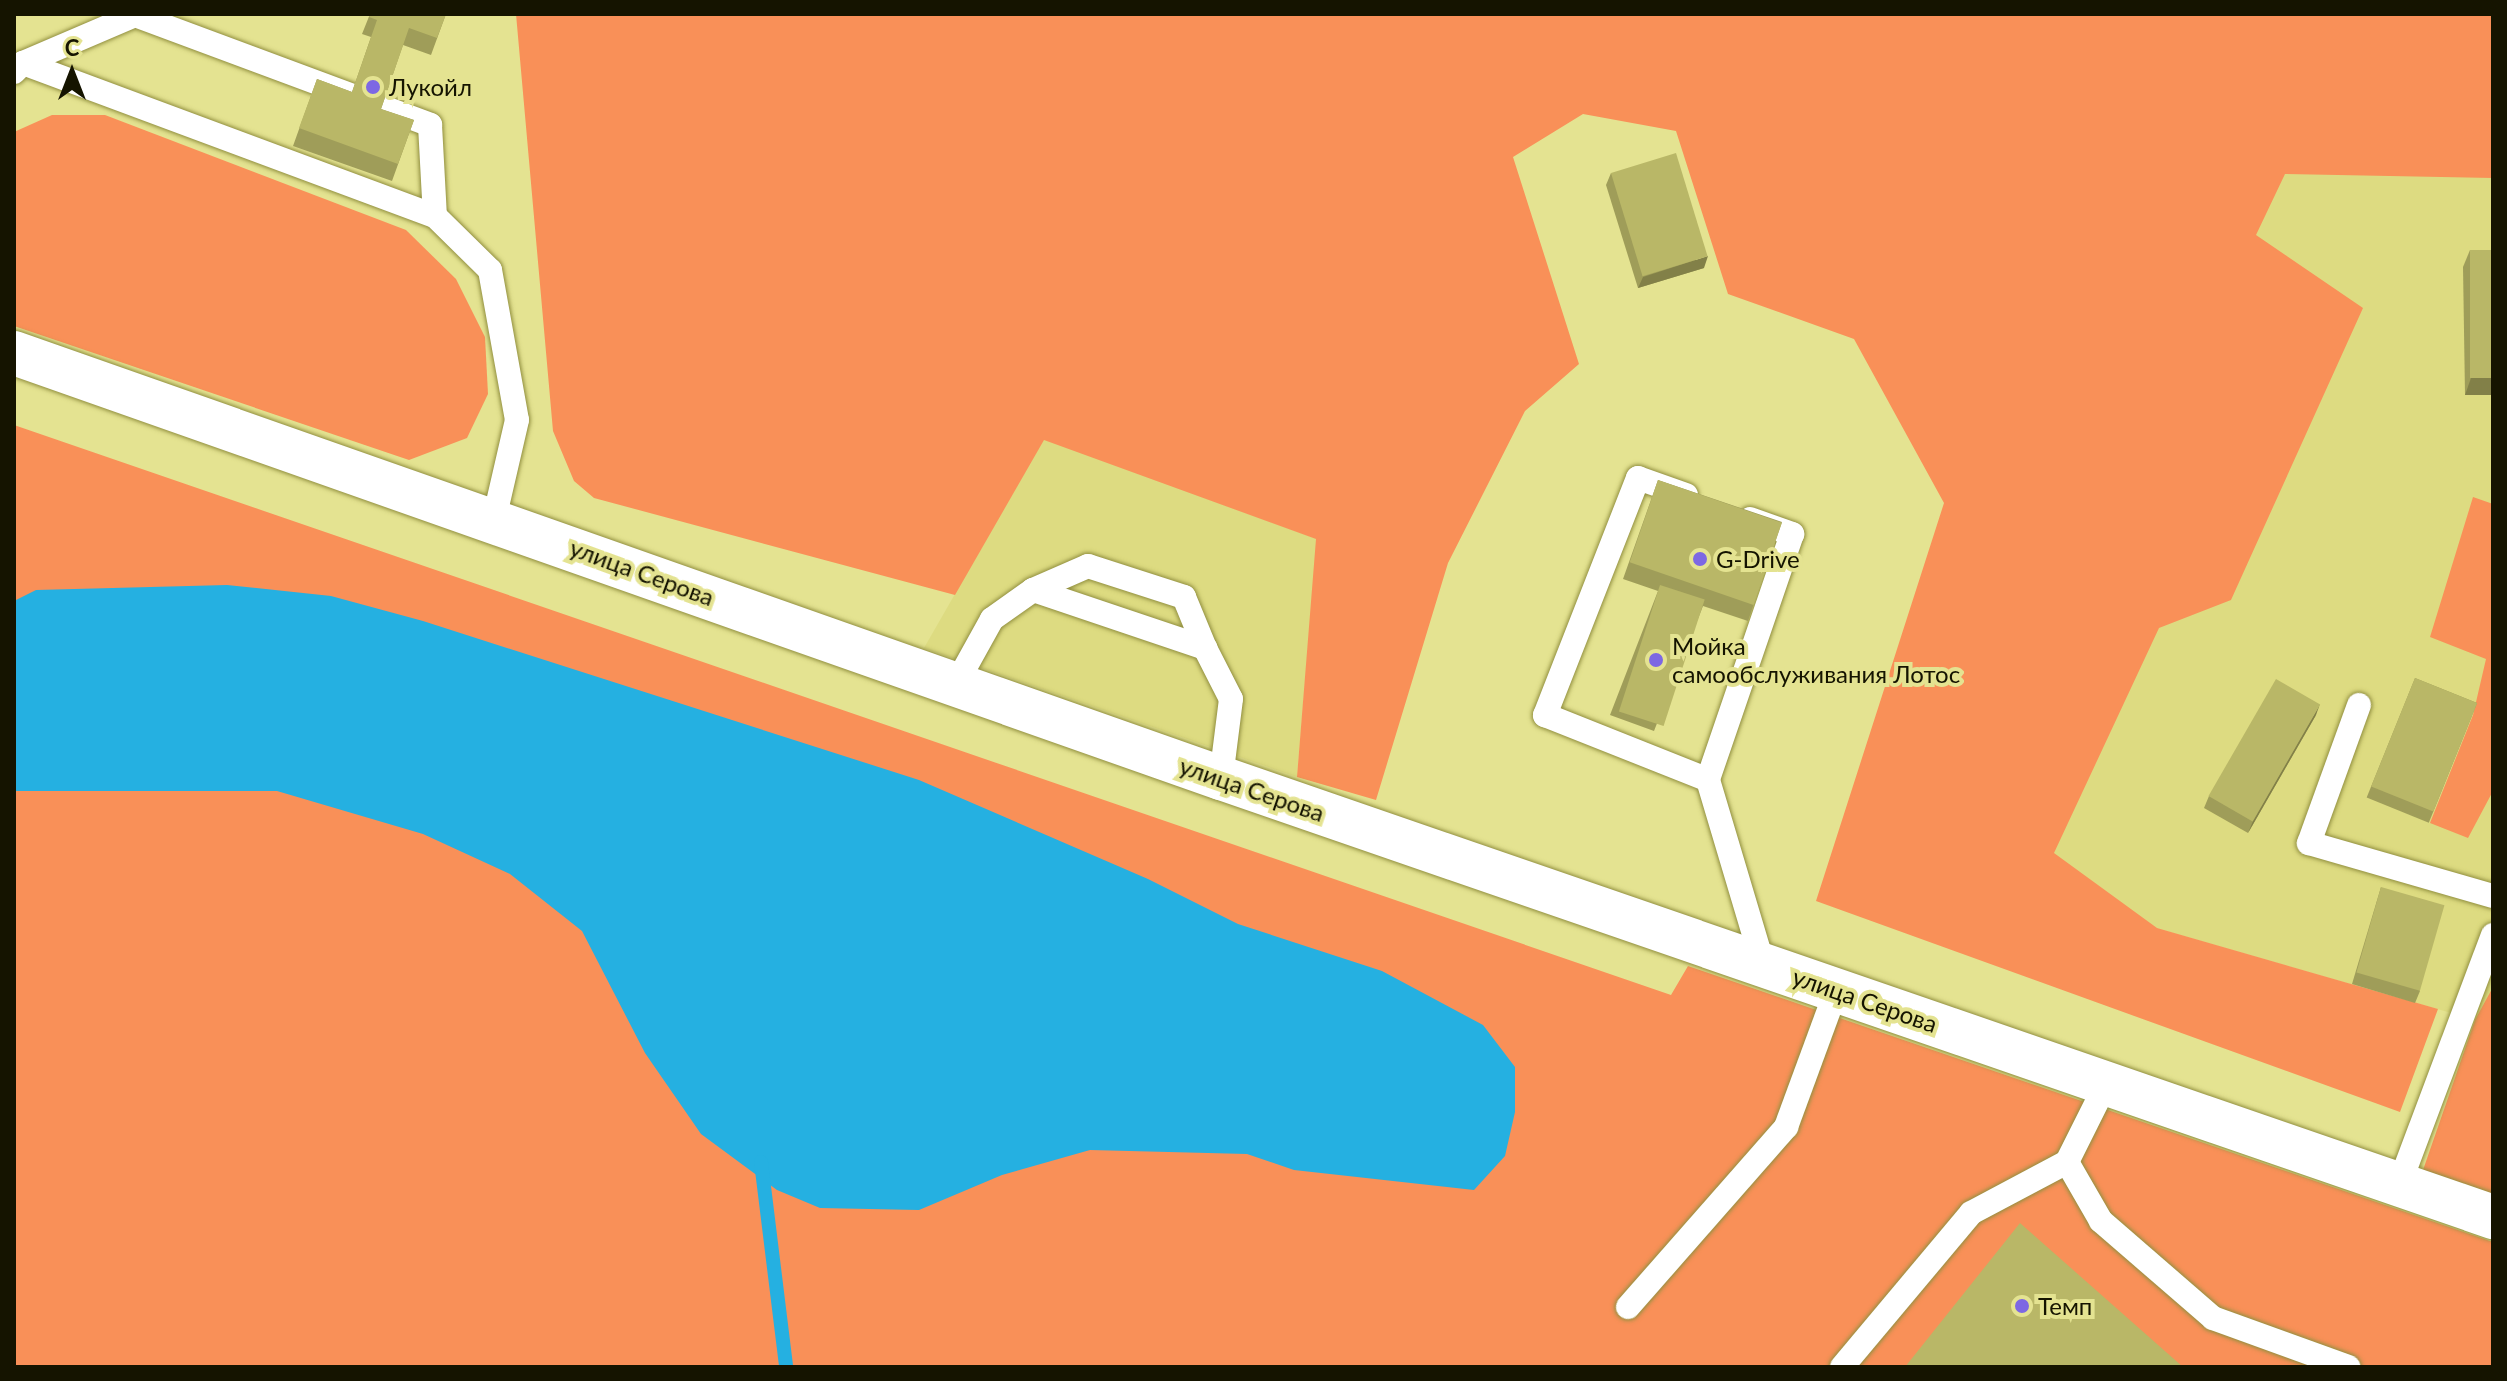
<!DOCTYPE html>
<html>
<head>
<meta charset="utf-8">
<style>
  body { margin:0 }
  #map { position:relative; width:2507px; height:1381px; overflow:hidden; background:#e4e391; font-family:Lato,sans-serif }
  div>[style] { position:absolute }
  .built>* { inset:0; background:#dddb81 }
  .green>* { inset:0; background:#f99058 }
  .water>* { inset:0; background:#25b0e1 }
  .stream>* { height:14px; margin:-7px; padding:0 7px; transform-origin:7px; border-radius:7px; background:#25b0e1 }
  .roads { filter:drop-shadow(0 0 2px #918f3f) drop-shadow(0 0 2px #918f3f) }
  .lane>* { height:24px; margin:-12px; padding:0 12px; transform-origin:12px; border-radius:12px; background:#fff }
  .secondary>* { height:44px; margin:-22px; padding:0 22px; transform-origin:22px; border-radius:22px; background:#fff }
  .wall>* { inset:0; background:#9f9d59; transform-origin:0 0 }
  .shaded-wall>* { inset:0; background:#828048 }
  .building>* { inset:0; background:#b9b767; transform-origin:0 0 }
  .dots>* { width:22px; height:22px; translate:-50% -50%; box-sizing:border-box; border:4px solid #e4e391; border-radius:50% }
  span { translate:-50% -50%; white-space:nowrap; text-align:center; line-height:1.15; -webkit-text-stroke:8px #e4e391; paint-order:stroke }
  .poi-label { font-size:24px; color:#151400 }
  .left { translate:0 -50%; text-align:left }
  .street-label { font-size:24px; color:#151400 }
  .frame { position:absolute; inset:0; border:16px solid #151400; pointer-events:none }
  .north { position:absolute; left:32px; top:32px; width:80px; height:80px; -webkit-text-stroke:6px #e4e391; paint-order:stroke; rotate:0deg; font-size:22px; font-weight:700; line-height:32px; text-align:center; color:#151400 }
  .north::after { content:''; display:block; margin:auto; width:28px; height:36px; background:#151400; clip-path:polygon(50% 0,100% 100%,50% 72%,0 100%) }
</style>
</head>
<body>
<div id="map">
  <div class="built">
    <i style="clip-path:polygon(2103px 14px,2493px 14px,2493px 1025px,1930px 863px)"></i>
    <i style="clip-path:polygon(1044px 439px,1317px 539px,1297px 777px,924px 648px)"></i>
  </div>
  <div class="green">
    <i style="clip-path:polygon(516px 14px,2493px 14px,2493px 178px,2285px 174px,2256px 235px,2363px 308px,2231px 600px,2159px 628px,2054px 853px,2157px 928px,2438px 1009px,2400px 1112px,1816px 901px,1944px 503px,1854px 339px,1728px 294px,1676px 131px,1583px 114px,1513px 157px,1579px 364px,1525px 411px,1448px 563px,1376px 800px,1297px 777px,1316px 539px,1044px 440px,955px 595px,594px 498px,574px 481px,553px 431px)"></i>
    <i style="clip-path:polygon(52px 115px,105px 115px,406px 230px,456px 279px,485px 337px,488px 394px,467px 438px,409px 460px,14px 326px,14px 132px)"></i>
    <i style="clip-path:polygon(14px 425px,1671px 995px,1688px 966px,2493px 1242px,2493px 1367px,14px 1367px)"></i>
    <i style="clip-path:polygon(2473px 497px,2493px 504px,2493px 791px,2468px 838px,2430px 823px,2473px 715px,2486px 659px,2430px 637px)"></i>
    <i style="clip-path:polygon(2493px 987px,2493px 1194px,2423px 1170px,2475px 1020px)"></i>
  </div>
  <div class="water">
    <i style="clip-path:polygon(227px 585px,331px 596px,423px 621px,919px 780px,1148px 879px,1238px 924px,1382px 971px,1483px 1025px,1515px 1067px,1515px 1112px,1505px 1156px,1474px 1190px,1294px 1170px,1247px 1154px,1090px 1150px,1002px 1175px,919px 1210px,820px 1208px,777px 1190px,701px 1134px,645px 1053px,582px 931px,510px 874px,423px 834px,277px 791px,14px 791px,14px 601px,36px 590px)"></i>
  </div>
  <div class="stream">
    <i style="left:761px;top:1162px;width:207px;rotate:83deg"></i>
  </div>
  <div class="roads">
    <div class="lane">
      <i style="left:23px;top:63px;width:122px;rotate:-23.2deg"></i>
      <i style="left:135px;top:15px;width:315px;rotate:20.4deg"></i>
      <i style="left:430px;top:125px;width:91px;rotate:86.9deg"></i>
      <i style="left:14px;top:72px;width:13px;rotate:-45deg"></i>
      <i style="left:23px;top:63px;width:439px;rotate:20.4deg"></i>
      <i style="left:435px;top:216px;width:77px;rotate:44.5deg"></i>
      <i style="left:490px;top:270px;width:152px;rotate:79.8deg"></i>
      <i style="left:517px;top:420px;width:103px;rotate:103deg"></i>
      <i style="left:1686px;top:495px;width:51px;rotate:-160.5deg"></i>
      <i style="left:1638px;top:478px;width:255px;rotate:111.4deg"></i>
      <i style="left:1545px;top:715px;width:175px;rotate:21.7deg"></i>
      <i style="left:1750px;top:519px;width:45px;rotate:19.7deg"></i>
      <i style="left:1792px;top:534px;width:260px;rotate:108.9deg"></i>
      <i style="left:1708px;top:780px;width:193px;rotate:73.4deg"></i>
      <i style="left:1033px;top:590px;width:60px;rotate:-23.6deg"></i>
      <i style="left:1088px;top:566px;width:101px;rotate:17.9deg"></i>
      <i style="left:1184px;top:597px;width:55px;rotate:67.6deg"></i>
      <i style="left:956px;top:684px;width:74px;rotate:-61deg"></i>
      <i style="left:992px;top:619px;width:50px;rotate:-35.3deg"></i>
      <i style="left:1033px;top:590px;width:182px;rotate:18.6deg"></i>
      <i style="left:1205px;top:648px;width:57px;rotate:63deg"></i>
      <i style="left:1231px;top:699px;width:80px;rotate:97.2deg"></i>
      <i style="left:2359px;top:705px;width:147px;rotate:109.9deg"></i>
      <i style="left:2309px;top:843px;width:191px;rotate:16.1deg"></i>
      <i style="left:2106px;top:1084px;width:87px;rotate:116.6deg"></i>
      <i style="left:2067px;top:1162px;width:68px;rotate:60deg"></i>
      <i style="left:2101px;top:1221px;width:148px;rotate:40.9deg"></i>
      <i style="left:2213px;top:1318px;width:144px;rotate:19.9deg"></i>
      <i style="left:2399px;top:1185px;width:267px;rotate:-69.4deg"></i>
      <i style="left:1628px;top:1307px;width:240px;rotate:-48.7deg"></i>
      <i style="left:1786px;top:1127px;width:145px;rotate:-69.8deg"></i>
      <i style="left:1842px;top:1367px;width:201px;rotate:-50deg"></i>
      <i style="left:1971px;top:1213px;width:109px;rotate:-28deg"></i>
    </div>
    <div class="secondary">
      <i style="left:14px;top:353px;width:1280px;rotate:19.4deg"></i>
      <i style="left:1221px;top:778px;width:1346px;rotate:19.04deg"></i>
    </div>
  </div>
  <div class="wall">
    <i style="clip-path:polygon(370px 14px,446px 14px,431px 55px,403px 45px,381px 109px,414px 120px,392px 181px,293px 146px,317px 79px,352px 92px,371px 37px,362px 34px)"></i>
    <i style="clip-path:polygon(1611px 173px,1704px 268px,1638px 288px,1606px 185px)"></i>
    <i style="clip-path:polygon(2470px 250px,2493px 250px,2493px 395px,2465px 395px,2463px 267px)"></i>
    <i style="clip-path:polygon(1658px 480px,1782px 522px,1748px 621px,1703px 606px,1654px 731px,1610px 715px,1658px 591px,1623px 579px)"></i>
    <i style="left:2415px;top:678px;width:67px;height:129px;rotate:22deg"></i>
    <i style="clip-path:polygon(2316px 715px,2248px 833px,2204px 808px,2209px 796px)"></i>
    <i style="clip-path:polygon(2381px 887px,2420px 991px,2415px 1003px,2352px 984px)"></i>
  </div>
  <div class="shaded-wall">
    <i style="clip-path:polygon(1708px 256px,1704px 268px,1638px 288px,1643px 277px)"></i>
    <i style="clip-path:polygon(2471px 378px,2493px 378px,2493px 395px,2465px 395px)"></i>
    <i style="clip-path:polygon(2320px 704px,2316px 715px,2248px 833px,2253px 821px)"></i>
  </div>
  <div class="building">
    <i style="clip-path:polygon(370px 14px,446px 14px,437px 38px,409px 28px,381px 109px,414px 120px,398px 164px,299px 128px,317px 79px,352px 92px,377px 20px,369px 17px)"></i>
    <i style="left:1676px;top:153px;width:108px;height:68px;rotate:73deg"></i>
    <i style="left:2470px;top:250px;width:23px;height:128px"></i>
    <i style="left:1658px;top:480px;width:131px;height:87px;rotate:19deg"></i>
    <i style="left:1660px;top:585px;width:47px;height:133px;rotate:18deg"></i>
    <i style="left:2415px;top:678px;width:67px;height:117px;rotate:22deg"></i>
    <i style="left:2276px;top:679px;width:51px;height:135px;rotate:30deg"></i>
    <i style="left:2381px;top:887px;width:66px;height:89px;rotate:16deg"></i>
    <i style="clip-path:polygon(2020px 1223px,2183px 1367px,1905px 1367px)"></i>
  </div>
  <div class="dots">
    <i style="left:373px;top:87px;background:#7d68e3"></i>
    <i style="left:1700px;top:559px;background:#7d68e3"></i>
    <i style="left:1656px;top:660px;background:#7d68e3"></i>
    <i style="left:2022px;top:1306px;background:#7d68e3"></i>
  </div>
  <div class="poi-label">
    <span class="left" style="left:389px;top:87px">Лукойл</span>
    <span class="left" style="left:1716px;top:559px">G-Drive</span>
    <span class="left" style="left:1672px;top:660px">Мойка<br>самообслуживания Лотос</span>
    <span class="left" style="left:2038px;top:1306px">Темп</span>
  </div>
  <div class="street-label">
    <span style="left:642px;top:572px;rotate:20deg">улица Серова</span>
    <span style="left:1252px;top:789px;rotate:19deg">улица Серова</span>
    <span style="left:1865px;top:1000px;rotate:19deg">улица Серова</span>
  </div>
  <div class="frame"></div>
  <div class="north">С</div>
</div>
</body>
</html>
